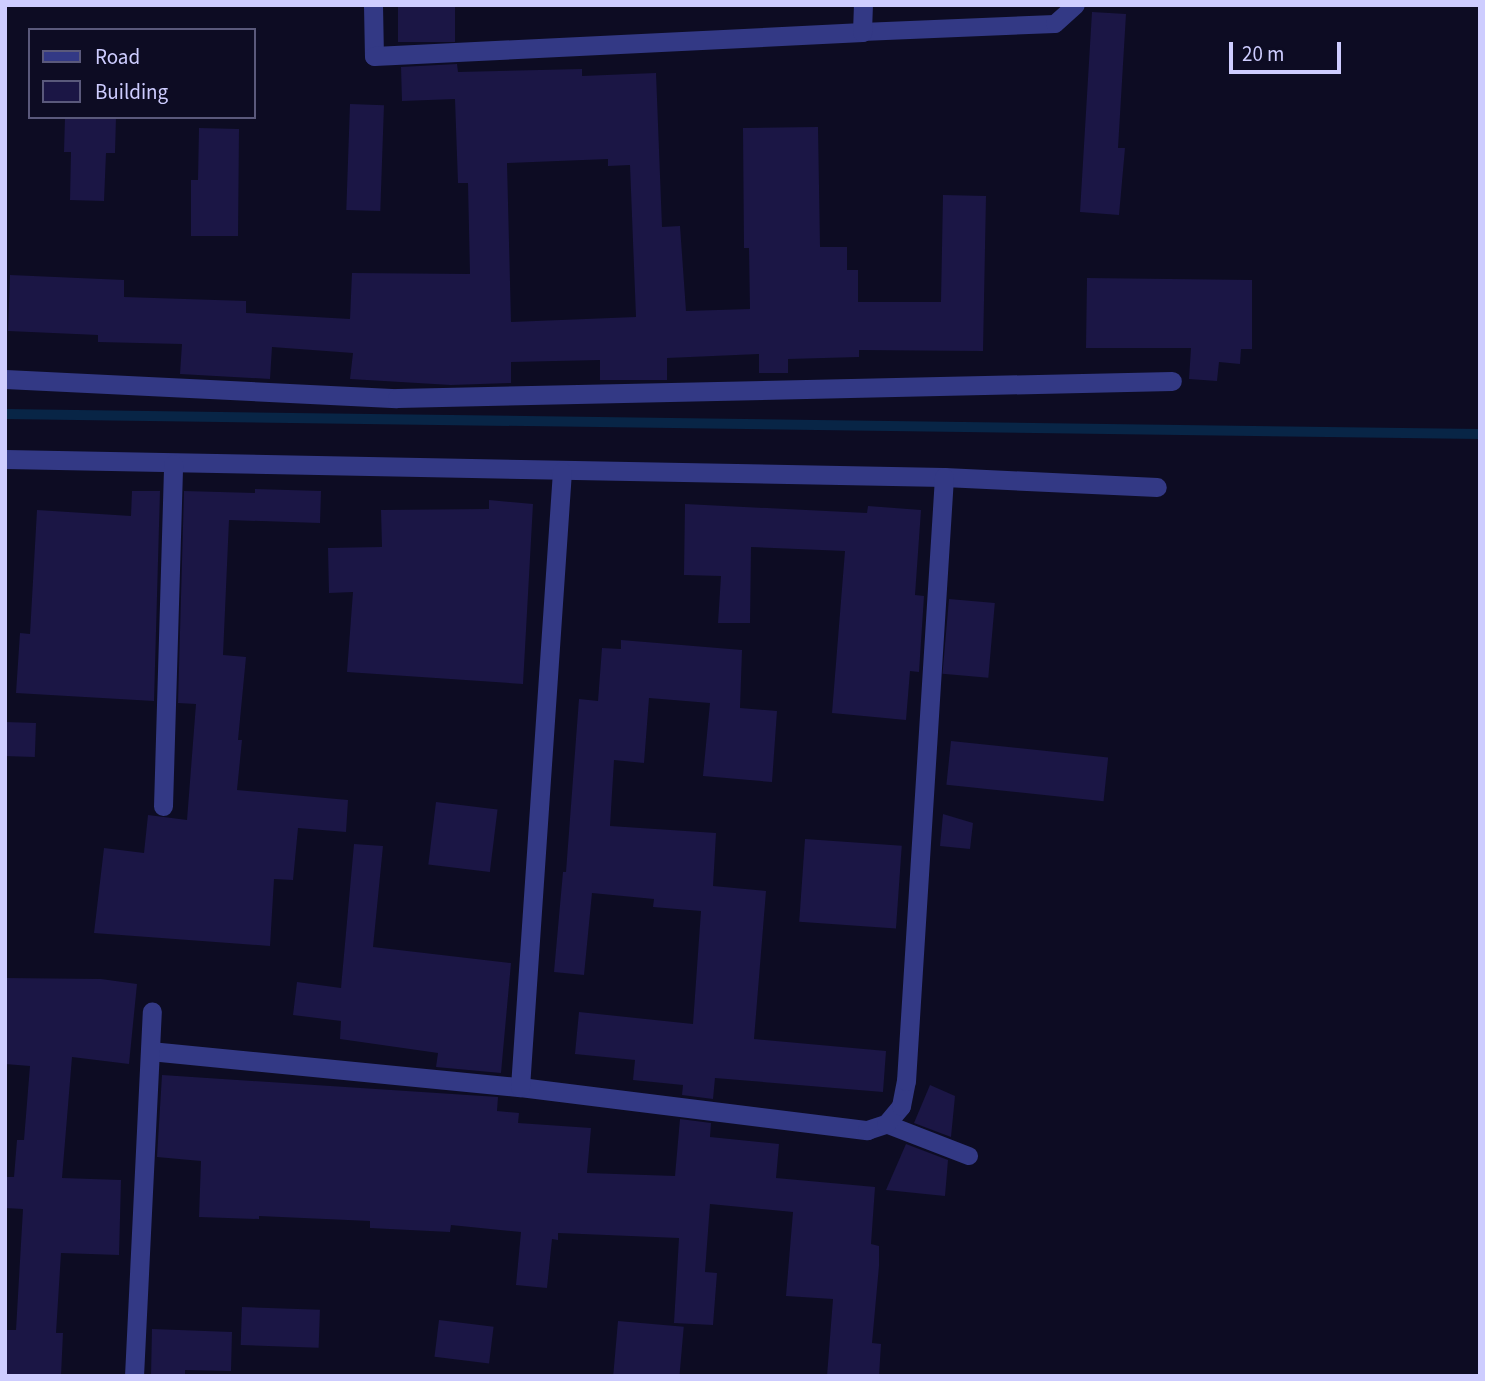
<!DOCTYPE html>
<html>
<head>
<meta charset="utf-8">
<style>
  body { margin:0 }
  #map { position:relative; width:1485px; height:1381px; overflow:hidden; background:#0d0c23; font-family:"Source Sans 3",sans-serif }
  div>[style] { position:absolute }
  .stream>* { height:10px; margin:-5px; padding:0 5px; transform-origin:5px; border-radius:5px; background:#082546 }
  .building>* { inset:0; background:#1b1645; transform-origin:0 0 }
  .service>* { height:18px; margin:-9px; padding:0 9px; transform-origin:9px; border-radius:9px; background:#333985 }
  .minor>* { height:19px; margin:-9.5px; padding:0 9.5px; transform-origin:9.5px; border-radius:9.5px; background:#333985 }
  span { translate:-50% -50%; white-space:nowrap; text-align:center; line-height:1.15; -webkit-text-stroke:5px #0d0c23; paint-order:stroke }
  .frame { position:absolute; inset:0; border:7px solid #cecdff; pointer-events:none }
  .legend { position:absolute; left:28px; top:28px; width:228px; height:91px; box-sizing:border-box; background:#0d0c23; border:2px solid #5a597b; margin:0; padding:9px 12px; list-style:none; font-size:21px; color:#cecdff }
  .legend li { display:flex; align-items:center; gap:14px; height:35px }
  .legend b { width:35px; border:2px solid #5a597b }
  .scale { position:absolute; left:1229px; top:42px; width:112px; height:32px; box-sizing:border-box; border:4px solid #cecdff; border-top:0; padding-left:9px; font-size:21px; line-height:24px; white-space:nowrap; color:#cecdff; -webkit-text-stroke:5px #0d0c23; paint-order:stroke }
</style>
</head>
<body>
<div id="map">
  <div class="stream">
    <i style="left:5px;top:414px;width:1475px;rotate:0.78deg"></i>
  </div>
  <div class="building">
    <i style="left:398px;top:5px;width:57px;height:37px"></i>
    <i style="clip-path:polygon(1092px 12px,1126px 14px,1118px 148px,1125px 148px,1119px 215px,1080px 212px)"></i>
    <i style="clip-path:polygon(evenodd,457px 64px,458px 72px,582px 69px,582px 76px,656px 73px,662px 227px,680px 226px,686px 311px,750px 309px,749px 248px,744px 248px,743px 128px,818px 127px,820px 247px,847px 247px,847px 270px,858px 270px,858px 302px,941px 302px,943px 195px,986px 196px,983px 351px,859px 350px,859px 357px,788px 359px,788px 373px,759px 373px,759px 354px,667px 358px,667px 380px,600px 380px,600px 360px,511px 362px,511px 383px,451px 385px,350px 379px,353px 353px,272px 347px,270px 379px,180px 374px,182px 344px,98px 342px,98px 335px,8px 331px,10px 275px,124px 280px,124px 297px,246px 301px,246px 313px,350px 319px,352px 273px,470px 274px,468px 183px,458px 183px,455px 99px,402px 101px,401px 67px,457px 64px,608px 159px,608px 166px,630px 165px,636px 317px,511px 322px,507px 163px,608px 159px)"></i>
    <i style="left:350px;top:104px;width:34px;height:106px;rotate:2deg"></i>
    <i style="clip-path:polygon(65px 117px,116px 117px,115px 153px,106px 153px,104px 201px,70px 200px,71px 152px,64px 152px)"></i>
    <i style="clip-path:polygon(199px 128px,239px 129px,238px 236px,191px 236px,191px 180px,198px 180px)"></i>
    <i style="clip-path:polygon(1087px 278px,1252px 280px,1252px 349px,1241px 349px,1240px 364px,1219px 362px,1217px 381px,1189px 379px,1191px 348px,1086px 348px)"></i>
    <i style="clip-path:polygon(255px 489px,321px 491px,320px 523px,229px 520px,223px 655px,246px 657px,238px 740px,242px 740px,237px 790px,348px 800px,346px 832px,298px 828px,293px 880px,274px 879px,270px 946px,94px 933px,104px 848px,144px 853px,148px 815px,187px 820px,196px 704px,178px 703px,184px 491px,255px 493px)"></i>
    <i style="clip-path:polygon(132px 491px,160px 491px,154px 701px,16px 693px,20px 633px,30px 634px,37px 510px,131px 516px)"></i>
    <i style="clip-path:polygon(489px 500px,533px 504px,523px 684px,347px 672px,353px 592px,329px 593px,328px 548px,382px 547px,381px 510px,489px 509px)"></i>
    <i style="clip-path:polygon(685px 504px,867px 513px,868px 506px,921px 510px,915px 595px,924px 596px,919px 672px,910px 671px,906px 720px,832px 713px,845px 551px,751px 547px,750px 623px,718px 623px,721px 576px,684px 575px)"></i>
    <i style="left:949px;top:599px;width:46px;height:75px;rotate:5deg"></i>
    <i style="clip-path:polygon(621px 640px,742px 650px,740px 708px,777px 711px,772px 782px,703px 776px,710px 703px,649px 698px,644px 763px,614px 760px,610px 826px,716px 833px,713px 886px,766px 891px,754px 1039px,886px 1051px,883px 1092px,715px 1078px,713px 1099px,682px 1095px,683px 1085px,633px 1080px,635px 1060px,575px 1054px,579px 1012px,693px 1024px,701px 911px,653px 907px,654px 899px,592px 893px,584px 975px,554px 972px,563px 872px,566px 872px,579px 699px,598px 701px,602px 648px,621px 649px)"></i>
    <i style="left:5px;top:722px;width:31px;height:34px;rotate:2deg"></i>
    <i style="left:951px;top:741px;width:158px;height:44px;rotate:6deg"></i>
    <i style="left:436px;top:802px;width:62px;height:63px;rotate:7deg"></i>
    <i style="clip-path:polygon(943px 814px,973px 823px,970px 849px,940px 846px)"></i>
    <i style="left:805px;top:839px;width:97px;height:83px;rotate:4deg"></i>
    <i style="clip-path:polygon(354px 844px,383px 846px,373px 947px,511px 963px,501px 1073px,436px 1067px,438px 1053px,340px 1039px,341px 1021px,293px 1015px,297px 982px,341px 988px)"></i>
    <i style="clip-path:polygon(5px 978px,101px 979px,137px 984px,129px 1064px,72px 1057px,62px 1178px,121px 1180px,119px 1255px,61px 1253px,56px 1333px,63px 1333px,61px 1376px,5px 1376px,5px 1330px,16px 1330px,23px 1209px,5px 1208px,5px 1177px,14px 1177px,17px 1140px,24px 1140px,30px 1066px,5px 1064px)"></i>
    <i style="clip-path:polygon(162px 1075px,498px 1097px,497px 1111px,519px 1113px,518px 1123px,591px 1128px,587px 1173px,675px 1176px,680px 1119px,711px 1123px,710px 1137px,779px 1144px,776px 1178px,875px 1187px,871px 1244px,879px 1246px,879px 1266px,872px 1343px,881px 1344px,879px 1376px,827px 1376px,833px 1299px,786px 1296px,793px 1212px,710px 1204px,705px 1272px,717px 1273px,713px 1325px,674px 1323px,679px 1238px,558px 1233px,558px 1240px,552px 1239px,547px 1288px,516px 1285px,521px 1232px,451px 1225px,450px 1232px,370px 1228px,370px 1221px,259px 1216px,259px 1219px,199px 1217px,201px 1161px,157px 1157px)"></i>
    <i style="clip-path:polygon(930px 1085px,955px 1096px,951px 1137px,914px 1123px)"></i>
    <i style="clip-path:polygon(906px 1144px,948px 1160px,945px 1196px,886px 1190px)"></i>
    <i style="left:242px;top:1307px;width:78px;height:38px;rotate:2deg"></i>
    <i style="left:439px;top:1320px;width:55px;height:37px;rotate:7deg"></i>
    <i style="left:618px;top:1321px;width:66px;height:55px;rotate:5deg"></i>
    <i style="clip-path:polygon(152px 1329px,232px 1332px,231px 1371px,185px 1370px,185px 1376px,151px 1376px)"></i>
  </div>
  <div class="service">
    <i style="left:862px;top:32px;width:193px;rotate:-2.4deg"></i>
    <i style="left:1055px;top:24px;width:28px;rotate:-42deg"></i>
    <i style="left:886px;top:1124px;width:89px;rotate:21.1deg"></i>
  </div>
  <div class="minor">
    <i style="left:373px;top:5px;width:51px;rotate:88.9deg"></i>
    <i style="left:374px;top:56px;width:489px;rotate:-2.8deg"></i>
    <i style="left:862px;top:32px;width:27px;rotate:-88deg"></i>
    <i style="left:5px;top:379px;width:392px;rotate:2.8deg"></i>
    <i style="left:397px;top:398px;width:775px;rotate:-1.26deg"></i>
    <i style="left:5px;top:459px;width:939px;rotate:1.1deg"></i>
    <i style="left:944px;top:477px;width:213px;rotate:2.7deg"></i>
    <i style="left:163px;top:806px;width:342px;rotate:-88.3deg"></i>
    <i style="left:150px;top:1051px;width:372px;rotate:5.6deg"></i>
    <i style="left:520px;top:1087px;width:350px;rotate:7.1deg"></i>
    <i style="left:867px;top:1130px;width:20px;rotate:-18deg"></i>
    <i style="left:886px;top:1124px;width:23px;rotate:-50deg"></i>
    <i style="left:901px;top:1106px;width:25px;rotate:-79deg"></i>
    <i style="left:906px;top:1081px;width:605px;rotate:-86.4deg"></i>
    <i style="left:520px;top:1087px;width:617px;rotate:-86.1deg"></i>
    <i style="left:134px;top:1376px;width:365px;rotate:-87.2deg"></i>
  </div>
  <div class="frame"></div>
  <ul class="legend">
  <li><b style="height:9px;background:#333985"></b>Road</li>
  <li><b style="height:19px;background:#1b1645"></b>Building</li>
  </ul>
  <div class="scale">20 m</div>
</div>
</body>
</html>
